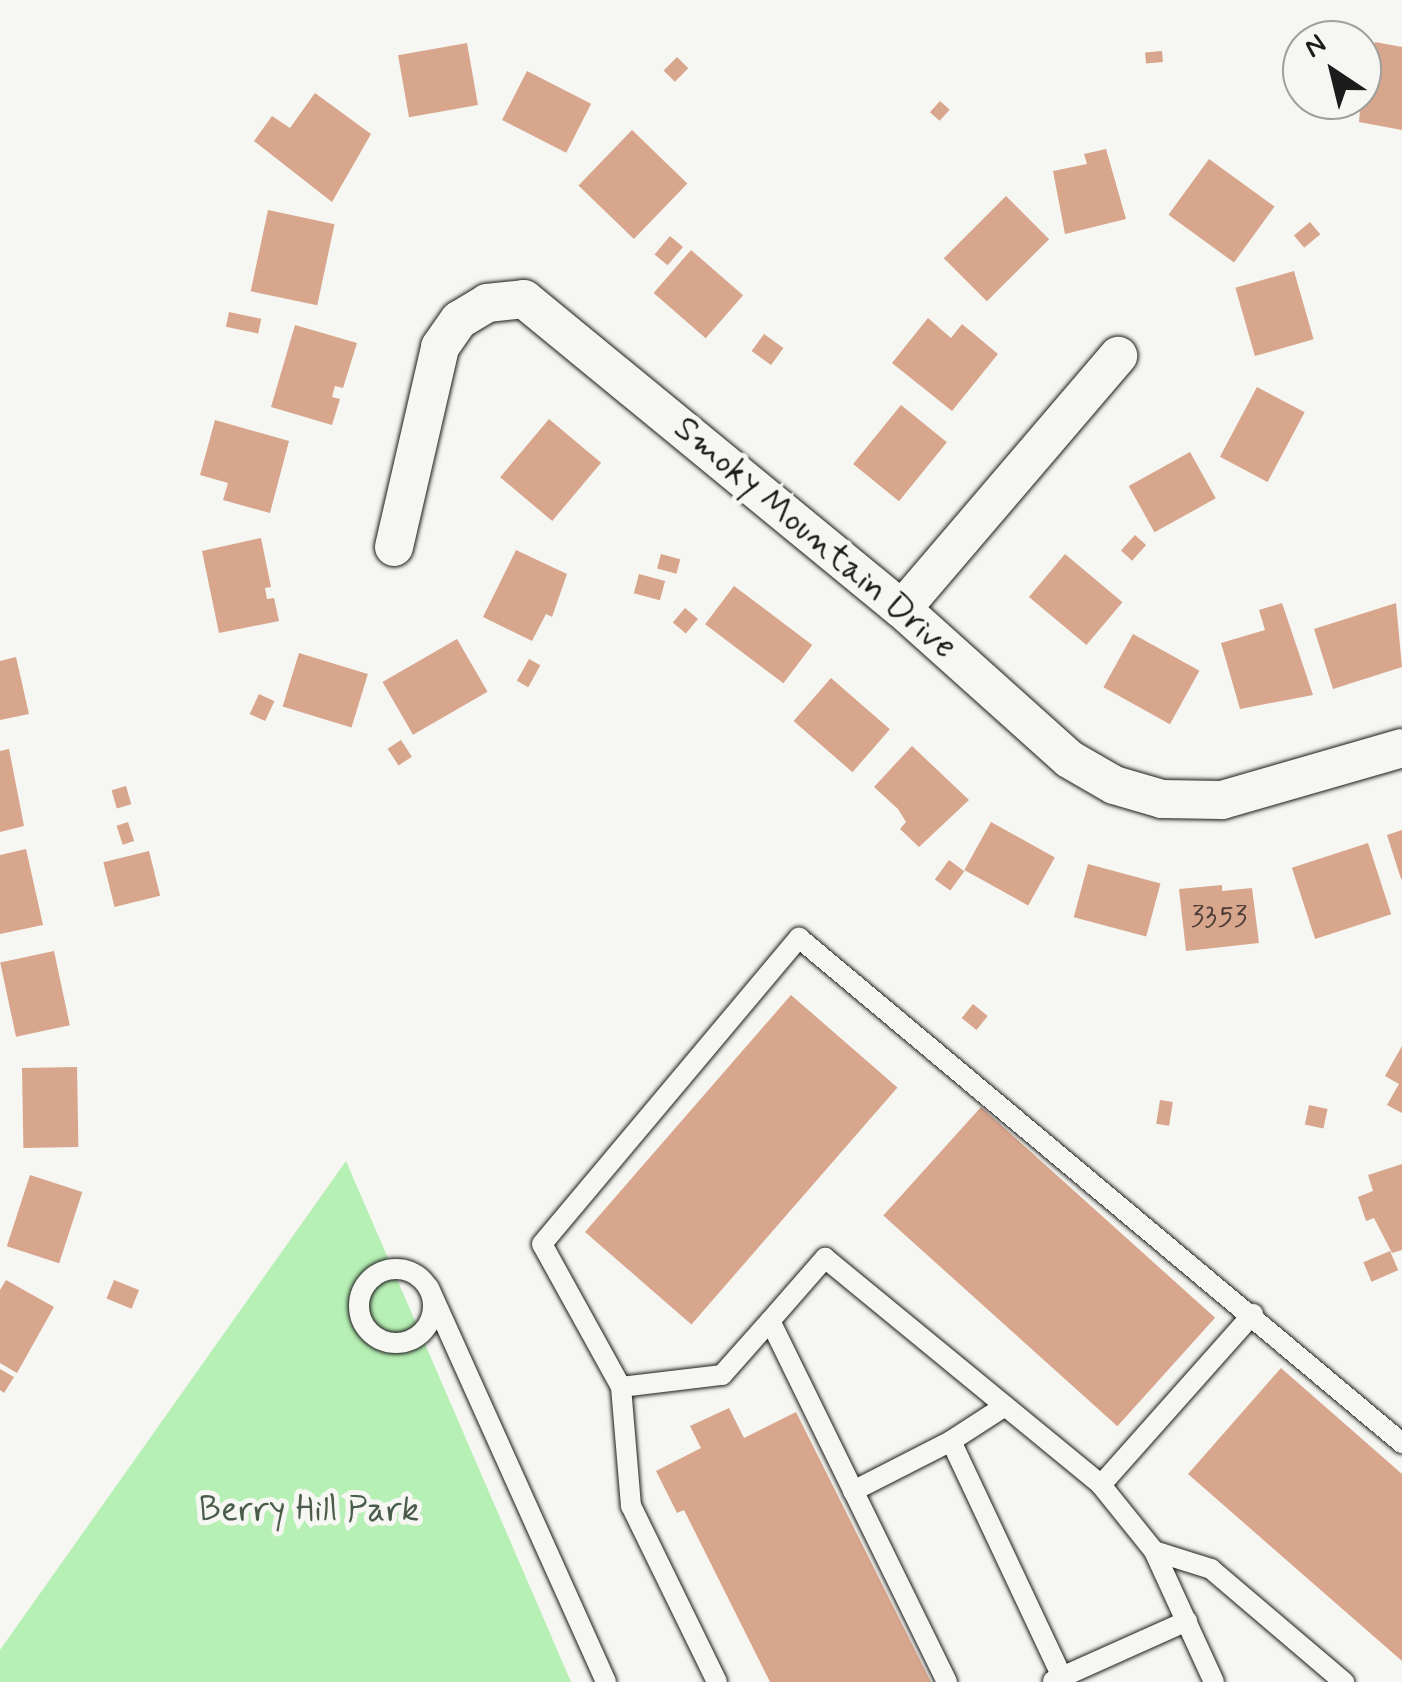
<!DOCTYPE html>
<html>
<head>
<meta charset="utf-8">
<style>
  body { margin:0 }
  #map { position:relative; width:1402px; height:1682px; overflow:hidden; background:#f6f6f2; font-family:Mynerve,sans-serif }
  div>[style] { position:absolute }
  .green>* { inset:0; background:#b6f0b4 }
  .building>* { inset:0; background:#d8a68c; transform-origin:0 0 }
  .roads { filter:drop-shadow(0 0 2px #1c1c1c) drop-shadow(0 0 2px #1c1c1c) }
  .service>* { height:20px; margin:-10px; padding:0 10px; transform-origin:10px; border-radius:10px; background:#f6f6f2 }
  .service>.ring { margin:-10px; padding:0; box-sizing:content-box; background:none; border:20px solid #f6f6f2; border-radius:50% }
  .minor>* { height:38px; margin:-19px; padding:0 19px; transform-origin:19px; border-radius:19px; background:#f6f6f2 }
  span { translate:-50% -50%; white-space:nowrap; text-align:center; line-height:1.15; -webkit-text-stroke:10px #f6f6f2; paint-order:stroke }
  .number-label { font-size:30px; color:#4b3e38 }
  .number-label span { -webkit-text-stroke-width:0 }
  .street-label { font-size:35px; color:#1c1c1c }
  .park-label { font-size:35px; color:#4a5c4a }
  .north { position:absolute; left:1282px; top:20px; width:100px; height:100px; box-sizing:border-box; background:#f6f6f2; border:2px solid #9f9f9c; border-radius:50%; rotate:325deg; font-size:28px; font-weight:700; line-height:40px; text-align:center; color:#1c1c1c }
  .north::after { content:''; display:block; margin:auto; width:35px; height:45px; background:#1c1c1c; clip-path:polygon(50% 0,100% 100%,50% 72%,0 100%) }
</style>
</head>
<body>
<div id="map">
  <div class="green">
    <i style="clip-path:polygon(346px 1161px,571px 1682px,0 1682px,0 1650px)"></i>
  </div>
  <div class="building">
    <i style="clip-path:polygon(1375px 42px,1402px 47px,1402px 130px,1359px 122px,1362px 87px,1372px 88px,1368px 81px)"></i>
    <i style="left:467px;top:43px;width:63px;height:70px;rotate:80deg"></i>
    <i style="left:1162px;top:51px;width:11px;height:17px;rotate:85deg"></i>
    <i style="left:677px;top:57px;width:16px;height:19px;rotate:45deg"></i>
    <i style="left:527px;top:71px;width:72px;height:55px;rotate:27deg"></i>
    <i style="clip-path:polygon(315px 93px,371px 134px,332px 202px,254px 141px,272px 116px,290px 128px)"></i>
    <i style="left:940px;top:101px;width:13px;height:15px;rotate:42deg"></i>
    <i style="left:632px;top:130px;width:77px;height:77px;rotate:44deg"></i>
    <i style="clip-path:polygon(1106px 149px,1126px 219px,1065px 234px,1053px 171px,1087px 164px,1084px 154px)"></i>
    <i style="left:1209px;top:159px;width:81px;height:69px;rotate:36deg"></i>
    <i style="left:1006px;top:196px;width:61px;height:88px;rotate:45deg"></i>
    <i style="left:268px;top:210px;width:68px;height:83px;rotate:12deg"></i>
    <i style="left:1310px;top:222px;width:16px;height:21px;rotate:50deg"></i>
    <i style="left:670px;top:236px;width:17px;height:24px;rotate:40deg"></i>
    <i style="left:691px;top:250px;width:69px;height:57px;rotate:41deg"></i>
    <i style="left:1294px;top:271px;width:71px;height:61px;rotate:74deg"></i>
    <i style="left:229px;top:312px;width:33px;height:15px;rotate:12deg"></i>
    <i style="clip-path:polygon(928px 318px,951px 338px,962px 324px,998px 354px,952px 411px,892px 363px)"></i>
    <i style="clip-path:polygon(295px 325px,357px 343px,343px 388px,335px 386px,332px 397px,340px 399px,332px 425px,271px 407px)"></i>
    <i style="left:764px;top:334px;width:24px;height:21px;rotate:36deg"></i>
    <i style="left:1257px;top:387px;width:54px;height:79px;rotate:28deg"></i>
    <i style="left:901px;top:405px;width:59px;height:76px;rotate:39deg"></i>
    <i style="left:549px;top:419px;width:68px;height:76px;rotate:40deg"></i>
    <i style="clip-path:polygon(215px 420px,289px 441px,270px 513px,223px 500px,228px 483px,200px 475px)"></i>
    <i style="left:1190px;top:452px;width:53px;height:70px;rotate:61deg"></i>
    <i style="left:1135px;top:535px;width:15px;height:21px;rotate:42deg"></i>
    <i style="clip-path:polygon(261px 538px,271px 587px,265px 588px,267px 599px,274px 598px,279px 621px,219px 633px,202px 551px)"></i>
    <i style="clip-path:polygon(516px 550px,567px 574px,552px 617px,546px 614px,532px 641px,483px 617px)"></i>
    <i style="left:661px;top:554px;width:20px;height:15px;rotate:15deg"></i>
    <i style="left:1065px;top:554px;width:75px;height:56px;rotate:40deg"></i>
    <i style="left:639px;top:574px;width:27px;height:20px;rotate:15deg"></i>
    <i style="left:734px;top:586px;width:98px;height:48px;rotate:37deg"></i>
    <i style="clip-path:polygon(1282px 603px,1313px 695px,1240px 709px,1221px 643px,1265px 630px,1259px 610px)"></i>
    <i style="clip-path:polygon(1396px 603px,1402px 667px,1333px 689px,1314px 629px)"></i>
    <i style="left:685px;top:608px;width:17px;height:19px;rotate:40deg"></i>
    <i style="left:1133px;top:634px;width:76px;height:61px;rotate:29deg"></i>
    <i style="left:457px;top:639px;width:61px;height:86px;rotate:60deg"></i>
    <i style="left:299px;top:653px;width:72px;height:56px;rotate:17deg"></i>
    <i style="clip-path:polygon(16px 657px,29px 714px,0 720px,0 661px)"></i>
    <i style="left:529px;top:659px;width:13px;height:25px;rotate:29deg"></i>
    <i style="left:831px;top:678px;width:78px;height:57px;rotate:41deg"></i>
    <i style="left:259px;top:694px;width:17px;height:22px;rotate:25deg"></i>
    <i style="left:401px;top:740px;width:20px;height:16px;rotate:57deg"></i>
    <i style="clip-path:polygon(912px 746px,969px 800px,919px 847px,900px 829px,906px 822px,898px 809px,874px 787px)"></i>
    <i style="clip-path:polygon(9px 749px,24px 826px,0 832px,0 751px)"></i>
    <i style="left:126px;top:786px;width:19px;height:15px;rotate:74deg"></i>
    <i style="left:128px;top:822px;width:20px;height:12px;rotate:72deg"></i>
    <i style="left:991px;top:822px;width:73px;height:55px;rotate:29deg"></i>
    <i style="clip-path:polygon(1402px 830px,1402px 879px,1401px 879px,1387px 835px)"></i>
    <i style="left:1368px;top:843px;width:75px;height:80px;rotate:72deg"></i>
    <i style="clip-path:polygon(26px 849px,43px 925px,0 934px,0 855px)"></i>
    <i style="left:149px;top:851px;width:46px;height:47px;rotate:76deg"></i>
    <i style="left:949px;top:860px;width:19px;height:24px;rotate:36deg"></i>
    <i style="left:1088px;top:864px;width:75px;height:55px;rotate:15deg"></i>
    <i style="clip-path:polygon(1222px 885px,1222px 891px,1252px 888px,1259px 943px,1186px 951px,1179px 889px)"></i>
    <i style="left:54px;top:951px;width:76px;height:55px;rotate:78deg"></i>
    <i style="left:791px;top:995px;width:141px;height:314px;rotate:41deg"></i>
    <i style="left:973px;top:1004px;width:19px;height:18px;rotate:39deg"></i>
    <i style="clip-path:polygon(1402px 1046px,1402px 1113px,1387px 1105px,1399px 1084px,1385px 1076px)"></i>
    <i style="left:77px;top:1067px;width:80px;height:55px;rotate:89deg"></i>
    <i style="left:1160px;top:1100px;width:13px;height:24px;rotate:9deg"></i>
    <i style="left:1309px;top:1105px;width:19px;height:20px;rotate:12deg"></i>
    <i style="left:981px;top:1107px;width:315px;height:146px;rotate:42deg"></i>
    <i style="clip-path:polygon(1402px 1164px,1402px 1250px,1392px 1253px,1374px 1218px,1366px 1221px,1358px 1197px,1373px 1191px,1368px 1175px)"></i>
    <i style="left:30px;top:1175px;width:55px;height:75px;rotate:18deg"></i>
    <i style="left:1390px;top:1251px;width:21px;height:29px;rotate:67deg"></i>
    <i style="clip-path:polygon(6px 1280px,54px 1307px,17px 1373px,0 1363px,0 1290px)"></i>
    <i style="left:114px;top:1280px;width:27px;height:20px;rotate:22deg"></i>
    <i style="clip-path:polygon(1281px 1368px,1402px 1474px,1402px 1661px,1188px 1474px)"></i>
    <i style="clip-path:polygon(0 1369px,14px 1377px,4px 1393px,0 1390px)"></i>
    <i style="clip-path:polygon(729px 1408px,744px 1438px,796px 1412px,931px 1682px,770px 1682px,684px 1510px,677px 1513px,656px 1471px,701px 1448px,690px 1426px)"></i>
  </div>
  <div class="roads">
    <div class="service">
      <i class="ring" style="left:359px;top:1269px;width:54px;height:54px"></i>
      <i style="left:429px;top:1288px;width:432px;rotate:65.8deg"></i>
      <i style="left:621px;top:1387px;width:102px;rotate:-6.8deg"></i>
      <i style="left:722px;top:1375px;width:72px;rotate:-48.4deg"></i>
      <i style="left:1005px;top:1406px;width:64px;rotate:147.1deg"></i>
      <i style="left:951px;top:1441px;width:261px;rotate:64.8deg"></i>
      <i style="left:1101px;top:1485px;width:229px;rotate:-48.4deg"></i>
      <i style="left:853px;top:1491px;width:110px;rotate:-27deg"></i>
      <i style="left:1154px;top:1551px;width:60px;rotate:17.5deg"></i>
      <i style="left:1211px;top:1569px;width:175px;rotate:40.4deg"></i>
      <i style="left:1053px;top:1681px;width:147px;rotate:-24.1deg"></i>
      <i style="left:717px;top:1682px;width:196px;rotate:-116deg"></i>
      <i style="left:631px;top:1506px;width:119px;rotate:-94.8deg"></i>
      <i style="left:621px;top:1387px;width:163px;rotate:-118.9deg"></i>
      <i style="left:542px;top:1244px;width:400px;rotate:-50deg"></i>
      <i style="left:799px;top:938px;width:787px;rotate:39.95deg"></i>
      <i style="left:947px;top:1682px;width:402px;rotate:-116.1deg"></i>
      <i style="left:770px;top:1321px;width:84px;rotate:-48.9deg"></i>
      <i style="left:825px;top:1258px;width:357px;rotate:39.4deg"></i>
      <i style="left:1101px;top:1485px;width:85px;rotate:51.2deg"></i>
      <i style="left:1154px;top:1551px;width:144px;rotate:65.4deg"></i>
    </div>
    <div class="minor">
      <i style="left:394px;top:547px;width:205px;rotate:-77deg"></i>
      <i style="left:440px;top:347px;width:33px;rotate:-55deg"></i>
      <i style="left:459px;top:320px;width:33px;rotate:-31deg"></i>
      <i style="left:487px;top:303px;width:37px;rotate:-6deg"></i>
      <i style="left:524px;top:299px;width:489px;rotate:39.4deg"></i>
      <i style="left:902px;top:609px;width:224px;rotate:41.9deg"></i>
      <i style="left:1069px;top:759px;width:52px;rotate:30deg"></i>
      <i style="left:1114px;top:785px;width:50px;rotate:16.3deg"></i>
      <i style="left:1162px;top:799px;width:60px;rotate:1deg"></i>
      <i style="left:1222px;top:800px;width:187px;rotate:-16.1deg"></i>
      <i style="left:902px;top:609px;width:333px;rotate:-49.5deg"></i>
    </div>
  </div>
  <div class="number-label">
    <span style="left:1219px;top:917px">3353</span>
  </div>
  <div class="street-label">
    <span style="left:815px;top:538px;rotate:40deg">Smoky Mountain Drive</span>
  </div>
  <div class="park-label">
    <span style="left:309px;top:1510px">Berry Hill Park</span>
  </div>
  <div class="north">N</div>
</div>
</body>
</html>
